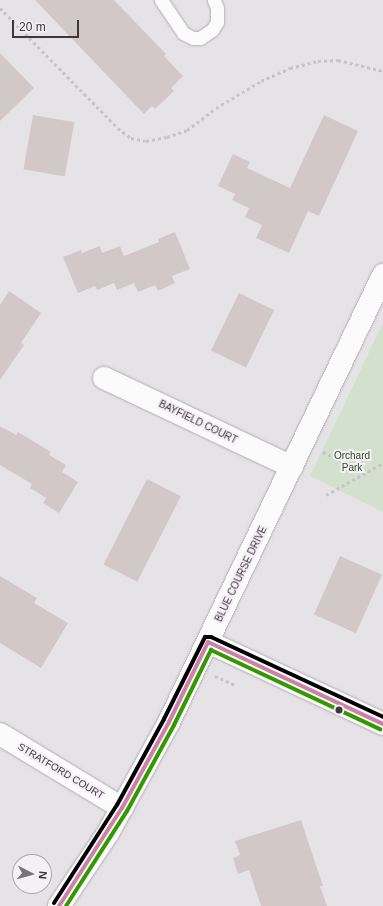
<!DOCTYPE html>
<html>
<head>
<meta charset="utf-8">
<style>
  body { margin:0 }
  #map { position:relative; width:383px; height:906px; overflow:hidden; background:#e6e3e7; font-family:Helvetica,sans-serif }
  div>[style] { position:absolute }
  .green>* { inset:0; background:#d2e0cd }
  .building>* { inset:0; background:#d3c8c8; transform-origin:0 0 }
  .path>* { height:2.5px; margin-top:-1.25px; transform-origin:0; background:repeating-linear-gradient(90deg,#c6c5c6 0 3px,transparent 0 6px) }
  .roads { filter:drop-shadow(0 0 1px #b0adb0) drop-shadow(0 0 1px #b0adb0) }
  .service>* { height:13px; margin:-6.5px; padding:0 6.5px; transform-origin:6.5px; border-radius:6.5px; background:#fbfbfb }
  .minor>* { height:22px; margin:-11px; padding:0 11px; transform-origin:11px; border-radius:11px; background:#fbfbfb }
  .secondary>* { height:22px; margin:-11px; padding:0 11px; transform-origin:11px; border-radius:11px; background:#fbfbfb }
  .bus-1>* { height:4px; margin:-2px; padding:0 2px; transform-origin:2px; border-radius:2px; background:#ce81a8 }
  .bus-2>* { height:4px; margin:-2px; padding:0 2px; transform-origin:2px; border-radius:2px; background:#390 }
  .bus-3>* { height:4px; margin:-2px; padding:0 2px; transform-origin:2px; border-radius:2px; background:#000 }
  .dots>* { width:11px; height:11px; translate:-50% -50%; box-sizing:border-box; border:2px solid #f5eff6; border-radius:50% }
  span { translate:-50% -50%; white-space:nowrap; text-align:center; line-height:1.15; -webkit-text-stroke:4px #f5eff6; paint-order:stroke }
  .street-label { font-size:10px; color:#3a383b }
  .park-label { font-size:10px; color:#294f1a }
  .north { position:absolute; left:12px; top:854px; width:40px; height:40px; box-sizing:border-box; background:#f5eff6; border:1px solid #aaa6ab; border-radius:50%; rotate:96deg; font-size:11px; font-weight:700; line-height:16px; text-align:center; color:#3a383b }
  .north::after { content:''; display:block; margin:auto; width:14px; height:18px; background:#767477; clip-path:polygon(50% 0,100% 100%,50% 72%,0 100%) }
  .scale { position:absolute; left:12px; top:20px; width:67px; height:18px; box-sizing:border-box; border:2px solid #3a383b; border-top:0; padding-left:5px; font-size:12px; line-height:14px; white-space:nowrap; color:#3a383b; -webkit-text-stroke:3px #f5eff6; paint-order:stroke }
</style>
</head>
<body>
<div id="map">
  <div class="green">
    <i style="clip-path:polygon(383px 323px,383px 512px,310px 476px)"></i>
  </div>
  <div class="building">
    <i style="clip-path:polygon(35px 0,114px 0,166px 54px,164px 56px,183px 76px,171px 88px,174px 91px,155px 109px,152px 106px,144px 114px)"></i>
    <i style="clip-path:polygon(0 53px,34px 88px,0 121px)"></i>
    <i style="left:33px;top:115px;width:42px;height:55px;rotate:10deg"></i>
    <i style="clip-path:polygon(324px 115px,358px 131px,319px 216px,308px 211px,289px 253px,256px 238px,262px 225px,245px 217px,249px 208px,232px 200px,235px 194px,218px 186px,233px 154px,250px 162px,247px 168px,290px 188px)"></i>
    <i style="clip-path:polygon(175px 232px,190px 269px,172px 276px,175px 283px,158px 291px,155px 285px,138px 292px,134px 283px,117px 290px,114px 283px,97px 290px,95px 286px,78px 293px,63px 257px,81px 250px,82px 253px,100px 246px,102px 253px,120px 246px,124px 256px,159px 242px,158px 239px)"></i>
    <i style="clip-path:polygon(9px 291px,41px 313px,21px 343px,24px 345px,0 380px,0 305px)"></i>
    <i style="left:239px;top:293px;width:39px;height:64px;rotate:26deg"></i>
    <i style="clip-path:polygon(0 426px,16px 435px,18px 432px,51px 452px,49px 455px,66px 465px,62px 472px,78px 482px,59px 513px,43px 503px,46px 498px,30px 488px,32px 484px,0 465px)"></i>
    <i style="left:147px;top:479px;width:38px;height:96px;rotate:27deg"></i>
    <i style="left:340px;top:556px;width:46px;height:64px;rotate:24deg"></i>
    <i style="clip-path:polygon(0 576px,37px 598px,34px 603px,68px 623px,41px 668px,0 643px)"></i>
    <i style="clip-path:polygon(301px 820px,323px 886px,320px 886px,327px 906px,261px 906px,249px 870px,238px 874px,233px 858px,240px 855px,235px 841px)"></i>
  </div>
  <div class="path">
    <i style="left:0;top:8px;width:168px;rotate:45.5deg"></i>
    <i style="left:118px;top:128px;width:16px;rotate:38deg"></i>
    <i style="left:131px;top:138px;width:15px;rotate:11deg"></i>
    <i style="left:146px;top:141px;width:21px;rotate:-11deg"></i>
    <i style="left:167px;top:137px;width:21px;rotate:-19deg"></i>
    <i style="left:187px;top:130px;width:36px;rotate:-37deg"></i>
    <i style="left:216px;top:108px;width:52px;rotate:-31deg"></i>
    <i style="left:261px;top:81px;width:32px;rotate:-24deg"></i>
    <i style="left:290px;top:68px;width:29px;rotate:-14deg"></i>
    <i style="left:318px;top:61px;width:20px;rotate:-3deg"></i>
    <i style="left:338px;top:60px;width:46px;rotate:13.7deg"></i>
    <i style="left:323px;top:452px;width:47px;rotate:25.5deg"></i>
    <i style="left:326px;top:495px;width:65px;rotate:-29.3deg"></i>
    <i style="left:215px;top:676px;width:22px;rotate:24deg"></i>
  </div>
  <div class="roads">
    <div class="service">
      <i style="left:161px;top:0;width:40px;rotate:56deg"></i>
      <i style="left:183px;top:33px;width:11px;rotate:27deg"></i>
      <i style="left:193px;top:38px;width:7px"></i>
      <i style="left:200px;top:38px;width:14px;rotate:-34deg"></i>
      <i style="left:212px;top:30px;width:9px;rotate:-58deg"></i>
      <i style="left:217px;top:22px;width:14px;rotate:-90deg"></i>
      <i style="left:217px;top:8px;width:9px;rotate:-111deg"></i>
    </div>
    <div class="minor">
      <i style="left:104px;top:378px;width:208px;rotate:25.3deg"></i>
      <i style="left:208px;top:642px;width:193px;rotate:25.1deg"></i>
      <i style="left:0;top:734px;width:143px;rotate:31.2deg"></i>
    </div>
    <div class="secondary">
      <i style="left:59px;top:906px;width:88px;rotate:-56.1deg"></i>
      <i style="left:108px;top:833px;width:127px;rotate:-61.2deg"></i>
      <i style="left:169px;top:722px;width:496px;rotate:-64.4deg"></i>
    </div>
  </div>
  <div class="bus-1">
    <i style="left:59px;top:906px;width:117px;rotate:-57.3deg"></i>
    <i style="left:122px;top:808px;width:98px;rotate:-61.3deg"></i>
    <i style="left:169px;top:722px;width:89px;rotate:-64deg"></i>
    <i style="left:208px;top:642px;width:193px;rotate:25.1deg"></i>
  </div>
  <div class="bus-2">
    <i style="left:66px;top:906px;width:113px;rotate:-57.3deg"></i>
    <i style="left:127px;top:811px;width:98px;rotate:-61.3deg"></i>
    <i style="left:174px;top:725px;width:84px;rotate:-63.7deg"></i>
    <i style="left:211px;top:650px;width:187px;rotate:25.1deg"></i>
  </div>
  <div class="bus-3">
    <i style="left:54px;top:903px;width:117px;rotate:-57.3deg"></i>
    <i style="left:117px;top:805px;width:98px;rotate:-61.3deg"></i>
    <i style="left:164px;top:719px;width:92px;rotate:-63.4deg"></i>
    <i style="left:205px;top:637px;width:6px"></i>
    <i style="left:211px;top:637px;width:190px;rotate:24.9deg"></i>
  </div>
  <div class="dots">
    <i style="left:339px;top:710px;background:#3a383b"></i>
  </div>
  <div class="street-label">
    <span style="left:198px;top:422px;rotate:26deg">BAYFIELD COURT</span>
    <span style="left:241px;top:574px;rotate:-64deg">BLUE COURSE DRIVE</span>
    <span style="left:61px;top:771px;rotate:31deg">STRATFORD COURT</span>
  </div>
  <div class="park-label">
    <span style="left:352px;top:461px">Orchard<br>Park</span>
  </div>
  <div class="north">N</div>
  <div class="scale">20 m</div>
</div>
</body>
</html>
